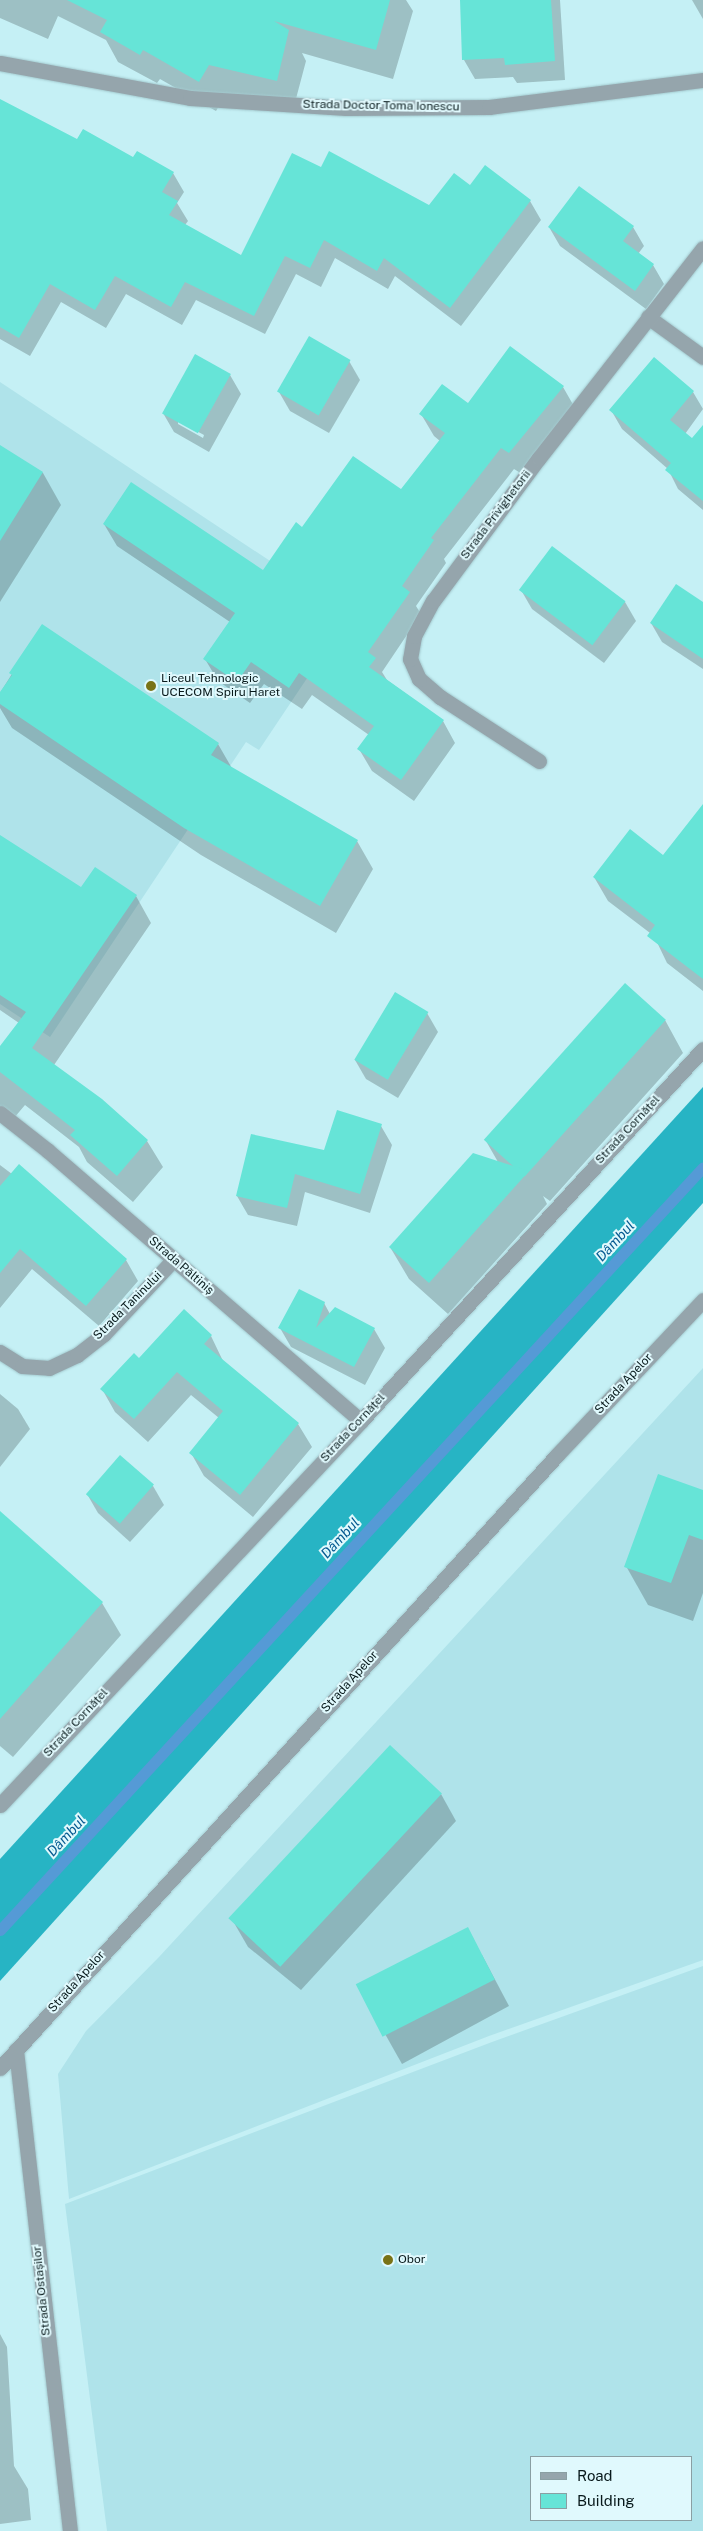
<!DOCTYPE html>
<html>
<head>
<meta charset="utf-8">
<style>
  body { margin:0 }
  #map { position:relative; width:703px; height:2531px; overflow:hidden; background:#c5f0f5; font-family:"Public Sans",sans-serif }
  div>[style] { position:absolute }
  .built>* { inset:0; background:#afe3ea }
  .forest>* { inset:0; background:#27b4c4 }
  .shadow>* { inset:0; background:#0003 }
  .stream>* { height:11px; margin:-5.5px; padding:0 5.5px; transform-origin:5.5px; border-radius:5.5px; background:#559ad6 }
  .building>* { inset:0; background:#66e4d7; transform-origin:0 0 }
  .roads { filter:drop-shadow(0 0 1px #a3c9ce) drop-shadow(0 0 1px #a3c9ce) }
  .minor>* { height:15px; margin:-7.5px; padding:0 7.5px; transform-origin:7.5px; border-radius:7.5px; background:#95a5ac }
  .tertiary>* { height:15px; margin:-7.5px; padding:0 7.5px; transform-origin:7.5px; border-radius:7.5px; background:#95a5ac }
  .dots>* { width:14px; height:14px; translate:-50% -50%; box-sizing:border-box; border:2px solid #e0f9fd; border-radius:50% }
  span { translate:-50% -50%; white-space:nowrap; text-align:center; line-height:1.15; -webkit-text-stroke:4px #e0f9fd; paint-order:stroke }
  .street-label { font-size:12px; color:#08191b }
  .poi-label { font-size:12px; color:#08191b }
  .left { translate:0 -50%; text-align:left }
  .water-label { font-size:14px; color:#055a91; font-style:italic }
  .legend { position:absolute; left:530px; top:2456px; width:162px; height:65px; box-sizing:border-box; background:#e0f9fd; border:1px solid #8a9fa3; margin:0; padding:6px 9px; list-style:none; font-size:15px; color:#08191b }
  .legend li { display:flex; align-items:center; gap:10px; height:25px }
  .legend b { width:25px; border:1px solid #8a9fa3 }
</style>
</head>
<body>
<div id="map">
  <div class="built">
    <i style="clip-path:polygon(0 382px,350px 614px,259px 750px,246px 742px,50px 1037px,0 1004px)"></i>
    <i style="clip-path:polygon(703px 1368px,703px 1960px,489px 2036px,69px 2199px,58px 2074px,86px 2031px,159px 1957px)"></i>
    <i style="clip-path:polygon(evenodd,703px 1966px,703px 2531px,107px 2531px,65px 2204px,492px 2042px,703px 1966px,532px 2457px,692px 2457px,692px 2520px,532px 2520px,532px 2457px)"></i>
  </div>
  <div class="forest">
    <i style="clip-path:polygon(703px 1087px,703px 1203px,0 1981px,0 1859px)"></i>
  </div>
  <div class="shadow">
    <i style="clip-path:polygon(0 0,406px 0,413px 11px,393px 79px,302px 53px,306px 61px,293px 110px,226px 94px,216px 111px,160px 79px,157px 83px,118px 62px,106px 40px,58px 16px,48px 39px,0 18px)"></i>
    <i style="clip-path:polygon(461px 0,560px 0,565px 80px,517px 83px,513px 77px,475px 79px,464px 60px)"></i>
    <i style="clip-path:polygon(692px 0,703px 0,703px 19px)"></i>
    <i style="clip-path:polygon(0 100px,78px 141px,173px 173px,184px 192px,177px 203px,188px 221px,185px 225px,242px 257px,322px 169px,429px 207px,470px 187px,486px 167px,530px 201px,541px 220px,461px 326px,395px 276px,388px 289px,335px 258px,321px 287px,296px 274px,265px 334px,196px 300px,182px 325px,126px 294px,106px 328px,61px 302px,30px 356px,0 339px)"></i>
    <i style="clip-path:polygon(549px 227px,633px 227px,644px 246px,638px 254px,653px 265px,664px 284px,646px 309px,560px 246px)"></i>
    <i style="clip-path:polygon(evenodd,196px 356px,230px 375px,241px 394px,209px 452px,174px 432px,163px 413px,196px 356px,178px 421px,204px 435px,203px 438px,178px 424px,178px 421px)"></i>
    <i style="clip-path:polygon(655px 359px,693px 392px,703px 409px,685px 434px,703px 448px,703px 510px,678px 489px,668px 469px,622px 429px,611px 410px)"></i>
    <i style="clip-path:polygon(349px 361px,360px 380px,329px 433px,290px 411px,279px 392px)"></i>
    <i style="clip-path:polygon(563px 387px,575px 408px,522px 474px,514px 469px,444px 559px,446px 563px,416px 606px,421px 614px,382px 672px,387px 680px,443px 721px,455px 743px,414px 801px,372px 771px,359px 749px,369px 735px,312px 695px,302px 709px,264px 684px,250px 703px,218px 681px,205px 659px,230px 622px,117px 546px,104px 524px,263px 572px,303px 528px,401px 491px,440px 441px,434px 436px,421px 414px)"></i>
    <i style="clip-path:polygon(0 446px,43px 473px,61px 505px,0 602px)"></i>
    <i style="clip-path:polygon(521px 590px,625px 602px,636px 621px,604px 663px,532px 609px)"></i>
    <i style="clip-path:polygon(703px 604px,703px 669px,662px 642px,651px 623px)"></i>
    <i style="clip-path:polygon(42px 626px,218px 744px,233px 770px,357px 841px,373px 869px,336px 933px,201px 855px,12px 728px,0 708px,0 693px)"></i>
    <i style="clip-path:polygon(703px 806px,703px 991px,667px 963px,654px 936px,608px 901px,594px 877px,663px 856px)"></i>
    <i style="clip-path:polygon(0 836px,81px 889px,136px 896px,151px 923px,54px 1065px,147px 1141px,163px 1167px,133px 1202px,87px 1162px,79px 1147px,25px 1105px,14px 1118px,0 1107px,0 1048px,19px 1023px,0 1010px)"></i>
    <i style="clip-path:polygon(427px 1013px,438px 1032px,398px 1098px,366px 1079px,355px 1060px)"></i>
    <i style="clip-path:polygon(665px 1020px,683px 1053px,550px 1201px,543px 1196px,547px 1204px,448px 1314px,409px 1279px,390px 1247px,498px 1162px,486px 1141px)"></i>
    <i style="clip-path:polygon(381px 1126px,392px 1145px,370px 1213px,305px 1192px,297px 1226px,248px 1215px,237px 1196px)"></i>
    <i style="clip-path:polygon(0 1165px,126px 1260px,138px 1281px,99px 1326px,32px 1269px,0 1308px)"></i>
    <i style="clip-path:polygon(324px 1303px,330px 1314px,374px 1329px,385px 1348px,365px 1385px,291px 1347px,280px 1328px)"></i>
    <i style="clip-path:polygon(211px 1336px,223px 1361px,298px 1424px,312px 1447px,253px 1517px,204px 1476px,191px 1453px,219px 1418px,191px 1395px,148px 1442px,115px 1412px,102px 1389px,139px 1359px)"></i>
    <i style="clip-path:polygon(0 1394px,18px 1409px,30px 1429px,0 1467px)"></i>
    <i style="clip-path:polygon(153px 1486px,164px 1505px,130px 1542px,98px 1513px,87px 1494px)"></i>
    <i style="clip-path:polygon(703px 1492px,703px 1593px,693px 1621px,648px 1605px,626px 1566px)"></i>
    <i style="clip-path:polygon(0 1513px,102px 1603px,121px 1635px,13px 1757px,0 1746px)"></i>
    <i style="clip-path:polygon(441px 1794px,456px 1821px,301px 1990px,248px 1947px,233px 1921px)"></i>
    <i style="clip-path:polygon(482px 1955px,509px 2006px,402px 2064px,359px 1988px)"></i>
    <i style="clip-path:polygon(0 2334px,7px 2347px,14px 2466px,28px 2489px,31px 2520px,0 2524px)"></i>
  </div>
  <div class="stream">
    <i style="left:0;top:1930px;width:1037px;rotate:-47.34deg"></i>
  </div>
  <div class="building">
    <i style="clip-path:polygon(67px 0,390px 0,376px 50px,274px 21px,289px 30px,277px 81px,209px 65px,199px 82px,143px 50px,140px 55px,100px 32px,107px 20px)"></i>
    <i style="clip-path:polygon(460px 0,551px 0,555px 61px,505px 65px,504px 58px,462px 60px)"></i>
    <i style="clip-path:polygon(0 99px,77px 139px,83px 129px,133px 157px,137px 151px,174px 172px,162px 192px,178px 201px,169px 215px,241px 255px,292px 153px,321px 167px,329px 151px,429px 205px,454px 173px,470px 185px,485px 165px,531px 200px,450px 308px,384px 258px,377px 271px,324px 240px,310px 268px,285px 256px,254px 316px,185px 282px,171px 307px,115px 276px,95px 310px,50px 284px,19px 338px,0 327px)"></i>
    <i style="clip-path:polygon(579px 186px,634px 226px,623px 241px,654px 264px,635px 291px,548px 227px)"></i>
    <i style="left:309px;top:336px;width:48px;height:64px;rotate:30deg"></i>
    <i style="clip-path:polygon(510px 346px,564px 386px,509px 453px,501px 448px,431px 538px,434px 540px,402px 586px,410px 592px,368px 652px,376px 658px,369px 667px,444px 720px,401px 780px,357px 749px,374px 726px,299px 673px,289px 688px,251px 662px,237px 682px,203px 659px,235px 613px,103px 524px,131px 482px,263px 570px,296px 522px,302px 527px,353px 456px,401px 489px,445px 433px,419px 414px,442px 384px,468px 403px)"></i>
    <i style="left:195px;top:354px;width:41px;height:68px;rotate:29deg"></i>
    <i style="clip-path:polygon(654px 357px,694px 391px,670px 420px,692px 438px,703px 425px,703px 501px,665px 470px,671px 463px,609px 410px)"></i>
    <i style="clip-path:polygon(0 445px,43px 472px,0 541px)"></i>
    <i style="left:552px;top:546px;width:92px;height:55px;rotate:37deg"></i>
    <i style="clip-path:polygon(676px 584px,703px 602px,703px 659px,650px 623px)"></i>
    <i style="clip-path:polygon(42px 624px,219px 743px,211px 755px,358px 840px,320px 906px,184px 828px,0 704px,0 692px,12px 675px,9px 673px)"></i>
    <i style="clip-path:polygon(703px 804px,703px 979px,647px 936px,655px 925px,593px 877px,630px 829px,663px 855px)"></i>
    <i style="clip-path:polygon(0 835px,81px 887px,95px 867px,137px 895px,32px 1048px,102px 1099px,148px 1140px,117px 1176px,70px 1135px,75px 1130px,0 1072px,0 1046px,26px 1012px,0 995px)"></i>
    <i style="left:625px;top:983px;width:55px;height:211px;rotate:42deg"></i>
    <i style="left:395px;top:992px;width:39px;height:79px;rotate:31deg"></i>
    <i style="clip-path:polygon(337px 1110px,382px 1124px,360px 1194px,295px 1174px,287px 1208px,236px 1196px,251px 1134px,324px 1150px)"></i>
    <i style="clip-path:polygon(473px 1153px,529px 1171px,429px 1283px,389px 1247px)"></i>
    <i style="clip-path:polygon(19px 1164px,127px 1259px,86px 1306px,20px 1249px,0 1273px,0 1186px)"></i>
    <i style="clip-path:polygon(299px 1289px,325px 1302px,316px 1328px,335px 1307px,375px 1328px,354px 1367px,278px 1328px)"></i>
    <i style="clip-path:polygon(184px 1309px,212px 1335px,204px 1344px,299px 1423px,240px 1495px,189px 1453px,223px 1411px,177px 1372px,134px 1419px,100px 1389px,134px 1353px,139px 1358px)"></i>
    <i style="left:120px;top:1455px;width:45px;height:52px;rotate:41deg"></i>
    <i style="clip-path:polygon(658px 1474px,703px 1490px,703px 1540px,689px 1535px,671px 1583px,624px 1567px)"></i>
    <i style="clip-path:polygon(0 1511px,103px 1602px,0 1719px)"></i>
    <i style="left:390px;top:1745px;width:71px;height:237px;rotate:43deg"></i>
    <i style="left:468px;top:1927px;width:59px;height:126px;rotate:63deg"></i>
  </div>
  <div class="roads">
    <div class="minor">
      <i style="left:0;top:63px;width:193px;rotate:10.4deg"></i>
      <i style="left:190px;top:98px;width:156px;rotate:3.7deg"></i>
      <i style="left:346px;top:108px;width:143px;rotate:-0.4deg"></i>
      <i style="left:489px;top:107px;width:216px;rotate:-7.2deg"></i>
      <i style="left:648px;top:317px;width:68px;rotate:36deg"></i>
      <i style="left:539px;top:761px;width:118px;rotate:-147.1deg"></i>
      <i style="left:440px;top:697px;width:28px;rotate:-139deg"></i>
      <i style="left:419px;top:679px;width:22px;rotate:-114deg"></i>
      <i style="left:410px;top:659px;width:23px;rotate:-80deg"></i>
      <i style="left:414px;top:636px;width:40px;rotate:-62deg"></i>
      <i style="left:433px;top:601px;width:178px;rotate:-53.5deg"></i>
      <i style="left:539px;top:458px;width:266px;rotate:-52deg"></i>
      <i style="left:0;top:1113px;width:60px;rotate:38.2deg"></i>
      <i style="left:47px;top:1150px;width:415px;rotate:40.8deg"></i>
      <i style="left:0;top:1352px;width:26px;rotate:32deg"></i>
      <i style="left:22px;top:1366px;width:27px;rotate:4deg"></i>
      <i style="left:49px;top:1368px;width:31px;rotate:-25deg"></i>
      <i style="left:77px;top:1355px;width:34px;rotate:-38deg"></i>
      <i style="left:104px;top:1334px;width:101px;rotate:-47deg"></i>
      <i style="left:0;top:1805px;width:527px;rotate:-46.77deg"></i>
      <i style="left:361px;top:1421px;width:505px;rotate:-47.41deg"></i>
      <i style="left:16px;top:2050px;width:484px;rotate:83.6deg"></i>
    </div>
    <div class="tertiary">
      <i style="left:0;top:2068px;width:828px;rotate:-47.74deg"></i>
      <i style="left:557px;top:1455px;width:213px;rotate:-46.7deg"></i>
    </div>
  </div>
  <div class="dots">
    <i style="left:151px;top:686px;background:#797317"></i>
    <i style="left:388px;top:2260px;background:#797317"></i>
  </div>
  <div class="street-label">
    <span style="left:381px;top:106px;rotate:1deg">Strada Doctor Toma Ionescu</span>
    <span style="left:496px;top:515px;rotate:-53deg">Strada Privighetorii</span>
    <span style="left:628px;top:1130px;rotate:-47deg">Strada Cornățel</span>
    <span style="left:181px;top:1266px;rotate:41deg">Strada Păltiniș</span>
    <span style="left:128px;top:1306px;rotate:-45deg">Strada Taninului</span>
    <span style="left:624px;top:1384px;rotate:-47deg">Strada Apelor</span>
    <span style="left:353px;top:1428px;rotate:-47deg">Strada Cornățel</span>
    <span style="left:350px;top:1682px;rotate:-48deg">Strada Apelor</span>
    <span style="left:76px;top:1723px;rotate:-47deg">Strada Cornățel</span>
    <span style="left:77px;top:1982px;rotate:-48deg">Strada Apelor</span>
    <span style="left:42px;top:2291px;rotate:-96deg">Strada Ostașilor</span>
  </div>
  <div class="poi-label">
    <span class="left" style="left:161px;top:686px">Liceul Tehnologic<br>UCECOM Spiru Haret</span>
    <span class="left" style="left:398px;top:2260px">Obor</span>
  </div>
  <div class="water-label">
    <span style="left:615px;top:1241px;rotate:-47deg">Dâmbul</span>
    <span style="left:340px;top:1538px;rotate:-47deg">Dâmbul</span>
    <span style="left:66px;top:1836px;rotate:-47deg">Dâmbul</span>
  </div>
  <ul class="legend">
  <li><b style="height:6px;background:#95a5ac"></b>Road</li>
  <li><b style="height:14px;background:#66e4d7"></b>Building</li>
  </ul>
</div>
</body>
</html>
